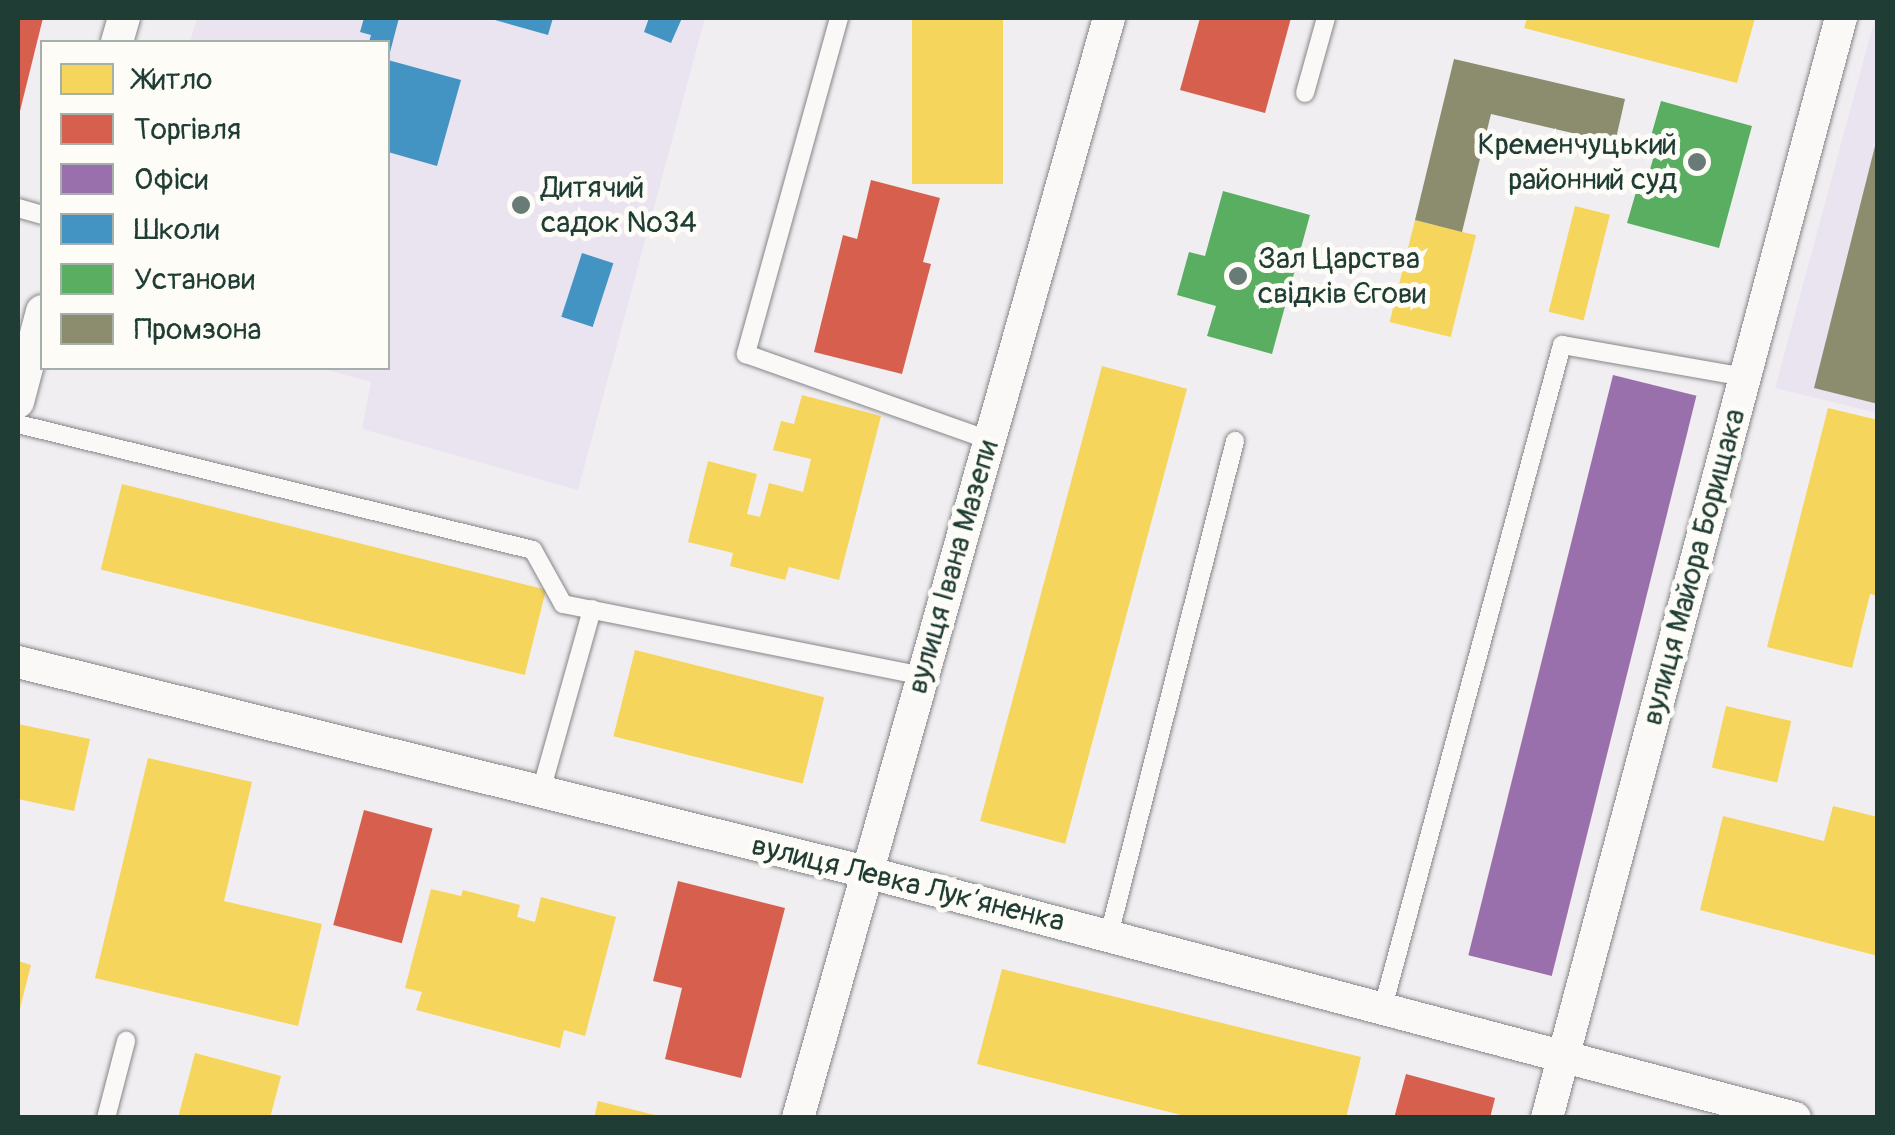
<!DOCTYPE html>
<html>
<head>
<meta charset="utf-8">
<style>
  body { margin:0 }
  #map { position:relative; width:1895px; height:1135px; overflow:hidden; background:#f1eef2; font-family:Pangolin,sans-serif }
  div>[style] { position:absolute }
  .built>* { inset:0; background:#eae4f0 }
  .homes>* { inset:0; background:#f6d55c; transform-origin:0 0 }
  .shops>* { inset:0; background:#d6604d; transform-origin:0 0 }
  .offices>* { inset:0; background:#9970ab; transform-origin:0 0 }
  .schools>* { inset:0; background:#4393c3; transform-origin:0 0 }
  .public>* { inset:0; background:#5aae61 }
  .industry>* { inset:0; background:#8c8c6e }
  .roads { filter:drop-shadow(0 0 2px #838787) drop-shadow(0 0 2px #838787) }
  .service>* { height:18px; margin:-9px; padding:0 9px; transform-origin:9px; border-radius:9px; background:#faf9f8 }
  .minor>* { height:32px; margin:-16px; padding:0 16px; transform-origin:16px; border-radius:16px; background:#faf9f8 }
  .dots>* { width:28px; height:28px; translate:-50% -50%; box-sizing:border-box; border:5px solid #fdfcf7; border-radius:50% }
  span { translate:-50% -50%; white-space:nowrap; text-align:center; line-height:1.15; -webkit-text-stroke:10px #fdfcf7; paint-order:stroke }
  .poi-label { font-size:30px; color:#1f3d34 }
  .right { translate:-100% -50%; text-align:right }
  .left { translate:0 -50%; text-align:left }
  .street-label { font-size:30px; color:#1f3d34 }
  .frame { position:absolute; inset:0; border:20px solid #1f3d34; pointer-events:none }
  .legend { position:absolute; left:40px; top:40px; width:350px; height:330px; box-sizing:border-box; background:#fdfcf7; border:2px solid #a4b0a9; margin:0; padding:12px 18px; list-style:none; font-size:30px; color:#1f3d34 }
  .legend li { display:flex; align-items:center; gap:20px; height:50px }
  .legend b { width:50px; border:2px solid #a4b0a9 }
</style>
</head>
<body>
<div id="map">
  <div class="built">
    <i style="clip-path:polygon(197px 18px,705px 18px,578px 490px,362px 429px,371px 382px,321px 368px,388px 368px,388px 42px,190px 42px)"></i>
    <i style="clip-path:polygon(1875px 18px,1877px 18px,1877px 413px,1775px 388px)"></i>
  </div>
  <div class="homes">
    <i style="left:912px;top:18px;width:91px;height:166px"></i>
    <i style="clip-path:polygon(1527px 18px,1755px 18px,1737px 83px,1524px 28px)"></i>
    <i style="left:1575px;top:206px;width:36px;height:109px;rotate:14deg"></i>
    <i style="left:1415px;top:220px;width:63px;height:105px;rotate:14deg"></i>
    <i style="left:1102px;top:366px;width:88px;height:471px;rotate:15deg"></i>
    <i style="clip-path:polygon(802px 395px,881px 416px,839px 580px,789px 567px,785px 580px,730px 566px,733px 553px,688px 542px,708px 461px,757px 474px,747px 514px,760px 517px,769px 483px,803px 492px,811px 459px,773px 450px,781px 421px,794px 424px)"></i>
    <i style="clip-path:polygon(1828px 408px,1878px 420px,1878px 596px,1870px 594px,1852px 668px,1767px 647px)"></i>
    <i style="left:122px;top:484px;width:437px;height:88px;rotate:14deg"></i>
    <i style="left:635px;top:650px;width:195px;height:89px;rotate:14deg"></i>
    <i style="left:1726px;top:706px;width:67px;height:63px;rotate:13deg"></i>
    <i style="clip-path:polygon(18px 724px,90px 739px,74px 811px,18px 799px)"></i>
    <i style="clip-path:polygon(148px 758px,252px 782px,224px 901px,322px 924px,298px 1026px,95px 978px)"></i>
    <i style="clip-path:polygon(1833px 806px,1878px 817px,1878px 956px,1700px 910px,1723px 816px,1824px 841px)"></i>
    <i style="clip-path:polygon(431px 889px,461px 896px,463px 890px,520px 905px,517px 917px,535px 922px,541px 897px,616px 917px,585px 1036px,564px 1030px,560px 1048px,416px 1010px,422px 992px,405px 988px)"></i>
    <i style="clip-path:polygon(18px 961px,31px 965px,19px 1012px,18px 1012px)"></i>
    <i style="clip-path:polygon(1002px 969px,1361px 1057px,1346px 1118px,1193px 1118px,977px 1064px)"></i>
    <i style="clip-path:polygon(195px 1053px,281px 1076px,270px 1118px,178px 1118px)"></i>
    <i style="clip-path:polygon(598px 1101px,659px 1116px,659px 1118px,594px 1118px)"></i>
  </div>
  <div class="shops">
    <i style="clip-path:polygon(18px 18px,43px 18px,19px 115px,18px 115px)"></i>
    <i style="clip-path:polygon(1200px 18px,1291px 18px,1265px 113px,1180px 90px)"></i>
    <i style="clip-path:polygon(871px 180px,940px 198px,923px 262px,931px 264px,902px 374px,814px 352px,843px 235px,857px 239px)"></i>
    <i style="left:364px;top:810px;width:71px;height:119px;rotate:15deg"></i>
    <i style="clip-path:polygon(678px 881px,785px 908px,741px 1078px,665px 1059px,682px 988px,653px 981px)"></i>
    <i style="clip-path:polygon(1406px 1074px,1495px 1098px,1490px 1118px,1394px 1118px)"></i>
  </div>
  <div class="offices">
    <i style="left:1613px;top:375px;width:86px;height:598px;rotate:14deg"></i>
  </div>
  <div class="schools">
    <i style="clip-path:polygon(364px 18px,399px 18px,389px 56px,388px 42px,369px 42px,371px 35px,360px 32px)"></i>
    <i style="clip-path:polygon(488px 18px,553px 18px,548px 35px)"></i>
    <i style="clip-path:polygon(649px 18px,682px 18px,671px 43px,644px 32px)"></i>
    <i style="clip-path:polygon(388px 60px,461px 80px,437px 166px,388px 152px)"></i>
    <i style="left:582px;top:253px;width:33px;height:67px;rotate:18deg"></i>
  </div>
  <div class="public">
    <i style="clip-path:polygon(1661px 101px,1752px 126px,1719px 248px,1627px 223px,1638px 185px,1645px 187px,1659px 138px,1651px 136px)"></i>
    <i style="clip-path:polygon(1223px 191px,1310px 215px,1272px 354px,1207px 336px,1216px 306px,1177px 295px,1189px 252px,1205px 256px)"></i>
  </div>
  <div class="industry">
    <i style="clip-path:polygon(1454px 59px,1625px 99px,1615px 143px,1491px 114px,1462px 232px,1415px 220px)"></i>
    <i style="clip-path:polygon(1876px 142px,1878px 142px,1878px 404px,1814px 388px)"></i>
  </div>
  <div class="roads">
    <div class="service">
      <i style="left:839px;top:18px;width:349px;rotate:105.5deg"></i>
      <i style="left:746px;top:354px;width:258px;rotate:19.5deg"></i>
      <i style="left:1305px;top:93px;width:78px;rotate:-74.4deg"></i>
      <i style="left:18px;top:208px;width:25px;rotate:16deg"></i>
      <i style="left:18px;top:424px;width:530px;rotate:13.75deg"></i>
      <i style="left:533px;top:550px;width:62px;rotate:60.9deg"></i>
      <i style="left:563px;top:604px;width:366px;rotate:11.3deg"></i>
      <i style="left:541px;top:791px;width:189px;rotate:-74.3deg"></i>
      <i style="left:1109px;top:935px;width:510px;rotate:-75.69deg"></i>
      <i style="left:1383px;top:1007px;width:686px;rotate:-74.87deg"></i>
      <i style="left:1562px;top:345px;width:186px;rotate:9.9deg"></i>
      <i style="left:106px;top:1118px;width:80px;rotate:-75.4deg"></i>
    </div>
    <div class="minor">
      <i style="left:117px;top:42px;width:25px;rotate:-74deg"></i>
      <i style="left:18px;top:402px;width:94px;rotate:-75.2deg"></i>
      <i style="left:18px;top:662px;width:874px;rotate:13.91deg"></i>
      <i style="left:866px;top:872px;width:961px;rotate:14.83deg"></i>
      <i style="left:798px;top:1118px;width:1143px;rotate:-74.21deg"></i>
      <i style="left:1547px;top:1118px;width:1139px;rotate:-75.04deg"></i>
    </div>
  </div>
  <div class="dots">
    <i style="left:1697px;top:162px;background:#687b76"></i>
    <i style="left:521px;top:205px;background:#687b76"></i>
    <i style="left:1238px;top:276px;background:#687b76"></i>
  </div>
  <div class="poi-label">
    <span class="right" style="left:1677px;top:162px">Кременчуцький<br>районний суд</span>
    <span class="left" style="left:541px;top:205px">Дитячий<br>садок №34</span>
    <span class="left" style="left:1258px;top:276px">Зал Царства<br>свідків Єгови</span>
  </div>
  <div class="street-label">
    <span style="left:953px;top:567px;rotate:-74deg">вулиця Івана Мазепи</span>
    <span style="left:1694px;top:567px;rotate:-75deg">вулиця Майора Борищака</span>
    <span style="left:908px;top:884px;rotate:14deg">вулиця Левка Лукʼяненка</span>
  </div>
  <div class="frame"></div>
  <ul class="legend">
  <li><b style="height:28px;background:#f6d55c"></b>Житло</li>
  <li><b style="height:28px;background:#d6604d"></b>Торгівля</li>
  <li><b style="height:28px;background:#9970ab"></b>Офіси</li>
  <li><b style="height:28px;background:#4393c3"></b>Школи</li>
  <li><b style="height:28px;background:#5aae61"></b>Установи</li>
  <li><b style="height:28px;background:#8c8c6e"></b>Промзона</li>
  </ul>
</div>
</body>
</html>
